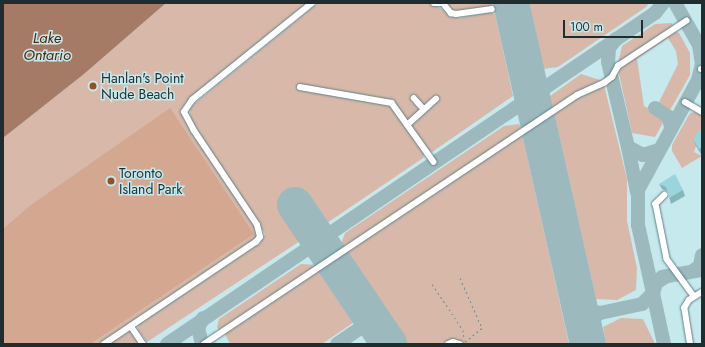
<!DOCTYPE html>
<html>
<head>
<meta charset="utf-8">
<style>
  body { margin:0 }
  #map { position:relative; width:705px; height:347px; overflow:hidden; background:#c5e9ed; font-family:Jost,sans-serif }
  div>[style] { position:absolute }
  .green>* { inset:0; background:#d7b8a9 }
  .forest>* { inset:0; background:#d3a790 }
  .water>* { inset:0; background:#a57b66 }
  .taxiway>* { height:14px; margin:-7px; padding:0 7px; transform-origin:7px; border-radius:7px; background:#9cbabe }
  .runway>* { height:36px; margin:-18px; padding:0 18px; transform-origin:18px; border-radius:18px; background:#9cbabe }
  .path>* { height:1px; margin-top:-0.5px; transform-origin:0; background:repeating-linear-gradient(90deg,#738c8f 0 2px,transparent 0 5px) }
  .roads { filter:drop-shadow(0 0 1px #618286) drop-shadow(0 0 1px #618286) }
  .minor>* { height:5.5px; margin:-2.75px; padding:0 2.75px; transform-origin:2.75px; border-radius:2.75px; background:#fff }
  .wall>* { inset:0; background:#84b7bc }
  .building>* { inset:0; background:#9ad5db }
  .dots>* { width:11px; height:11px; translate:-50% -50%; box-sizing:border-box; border:2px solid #c5e9ed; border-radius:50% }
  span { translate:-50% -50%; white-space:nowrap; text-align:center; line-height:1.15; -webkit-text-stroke:3px #c5e9ed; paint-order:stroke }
  .poi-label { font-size:14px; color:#1f2d2f }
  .left { translate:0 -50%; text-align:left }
  .water-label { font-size:15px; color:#4f250c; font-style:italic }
  .frame { position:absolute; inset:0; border:4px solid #1f2d2f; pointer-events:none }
  .scale { position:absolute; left:563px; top:20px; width:80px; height:18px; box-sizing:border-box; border:2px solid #1f2d2f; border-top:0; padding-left:5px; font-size:12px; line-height:14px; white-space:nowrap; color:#1f2d2f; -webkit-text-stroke:3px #c5e9ed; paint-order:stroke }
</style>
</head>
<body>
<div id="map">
  <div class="green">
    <i style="clip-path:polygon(166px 3px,307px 3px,190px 98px,182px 108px,183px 118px,257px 229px,257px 237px,99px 344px,3px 344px,3px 138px,84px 74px)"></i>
    <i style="clip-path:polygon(318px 3px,430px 3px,459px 18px,490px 12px,495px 14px,513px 96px,432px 152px,426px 149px,423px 158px,324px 225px,304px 197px,284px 211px,303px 239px,147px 342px,138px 330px,138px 325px,260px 243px,265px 234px,191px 119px,189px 108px)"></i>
    <i style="clip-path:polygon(447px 3px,492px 3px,493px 4px,491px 6px,453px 12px)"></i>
    <i style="clip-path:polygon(529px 3px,649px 3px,646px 7px,558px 67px,543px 69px)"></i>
    <i style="clip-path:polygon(671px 23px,674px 26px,618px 64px,622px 46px,655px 24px)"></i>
    <i style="clip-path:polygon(674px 31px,679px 33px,690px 53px,690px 75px,669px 112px,660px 107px,659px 102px,678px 64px,676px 51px,668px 38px,637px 59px,644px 106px,663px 116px,664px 121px,655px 137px,632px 133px,618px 69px)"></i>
    <i style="clip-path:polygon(581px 74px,603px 81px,553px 109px,550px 96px)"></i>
    <i style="clip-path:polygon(604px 85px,627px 179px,627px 221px,637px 268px,636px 290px,617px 300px,596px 299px,554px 113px,578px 97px)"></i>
    <i style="clip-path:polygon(695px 112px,702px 116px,702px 128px,694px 152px,702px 156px,682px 168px,672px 151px,672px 145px,690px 113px)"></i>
    <i style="clip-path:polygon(519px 124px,521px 129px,339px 250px,345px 233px,504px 126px)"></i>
    <i style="clip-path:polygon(522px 133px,569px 344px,402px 344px,344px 254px)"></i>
    <i style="clip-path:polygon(301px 264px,319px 265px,219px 330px,217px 327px,219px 319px)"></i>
    <i style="clip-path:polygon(320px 270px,323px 270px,357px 320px,322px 344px,230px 344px,225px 334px)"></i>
    <i style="clip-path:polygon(621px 318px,643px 319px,655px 344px,606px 344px,603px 327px)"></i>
    <i style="clip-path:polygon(130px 331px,140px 344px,109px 344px,128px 332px)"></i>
  </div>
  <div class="forest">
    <i style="clip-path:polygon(170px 108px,254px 234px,90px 344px,3px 344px,3px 229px,31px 205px)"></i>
  </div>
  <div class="water">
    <i style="clip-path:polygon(3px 3px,166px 3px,84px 74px,3px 138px)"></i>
  </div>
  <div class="taxiway">
    <i style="left:616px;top:39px;width:11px;rotate:128deg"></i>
    <i style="left:609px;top:48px;width:14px;rotate:94deg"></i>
    <i style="left:608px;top:62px;width:87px;rotate:76.8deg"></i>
    <i style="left:628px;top:147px;width:17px;rotate:28deg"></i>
    <i style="left:643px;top:155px;width:16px;rotate:-18deg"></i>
    <i style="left:655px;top:108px;width:17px;rotate:33deg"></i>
    <i style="left:669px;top:117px;width:11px;rotate:80deg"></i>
    <i style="left:628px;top:147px;width:46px;rotate:78.7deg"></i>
    <i style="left:693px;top:271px;width:9px;rotate:-36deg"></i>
    <i style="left:700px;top:266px;width:11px;rotate:-80deg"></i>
    <i style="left:662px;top:277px;width:41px;rotate:-9.9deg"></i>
    <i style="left:578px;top:299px;width:14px;rotate:51deg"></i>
    <i style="left:587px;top:310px;width:13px;rotate:13deg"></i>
    <i style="left:600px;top:313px;width:43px;rotate:-12.1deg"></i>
    <i style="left:642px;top:304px;width:16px;rotate:-45deg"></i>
    <i style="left:653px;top:293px;width:70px;rotate:-102.4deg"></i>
    <i style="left:638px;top:225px;width:35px;rotate:-90deg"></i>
    <i style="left:638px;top:190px;width:125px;rotate:-61.4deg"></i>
    <i style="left:698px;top:80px;width:16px;rotate:-76deg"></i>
    <i style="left:702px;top:64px;width:19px;rotate:-99deg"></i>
    <i style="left:699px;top:45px;width:48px;rotate:-119.7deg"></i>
    <i style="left:586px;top:338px;width:18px;rotate:-77deg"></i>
    <i style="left:590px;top:320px;width:12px;rotate:-35deg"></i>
    <i style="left:167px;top:344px;width:590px;rotate:-34.15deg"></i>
    <i style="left:655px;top:13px;width:13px;rotate:-51deg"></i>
    <i style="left:202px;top:344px;width:16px;rotate:-104deg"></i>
    <i style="left:198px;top:328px;width:11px;rotate:-63deg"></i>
    <i style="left:337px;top:344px;width:42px;rotate:-34.4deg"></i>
    <i style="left:664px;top:344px;width:52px;rotate:-102.2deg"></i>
    <i style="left:653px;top:293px;width:10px;rotate:-73deg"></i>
    <i style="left:656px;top:283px;width:11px;rotate:-34deg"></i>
  </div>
  <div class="runway">
    <i style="left:511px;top:3px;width:350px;rotate:77.3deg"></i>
    <i style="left:295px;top:205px;width:168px;rotate:55.9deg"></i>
  </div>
  <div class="path">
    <i style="left:460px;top:278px;width:55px;rotate:66.3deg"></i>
    <i style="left:482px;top:328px;width:22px;rotate:141deg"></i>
    <i style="left:432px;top:284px;width:55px;rotate:56deg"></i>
    <i style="left:463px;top:330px;width:10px;rotate:84deg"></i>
  </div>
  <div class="roads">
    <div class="minor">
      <i style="left:434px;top:3px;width:7px"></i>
      <i style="left:443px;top:3px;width:13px;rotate:51deg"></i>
      <i style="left:451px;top:13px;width:5px;rotate:11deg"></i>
      <i style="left:456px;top:14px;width:36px;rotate:-8deg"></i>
      <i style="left:701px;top:69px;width:1px"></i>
      <i style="left:300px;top:87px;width:93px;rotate:9.9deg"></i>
      <i style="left:392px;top:103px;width:72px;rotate:54.6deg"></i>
      <i style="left:414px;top:98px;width:15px;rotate:48deg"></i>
      <i style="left:685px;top:102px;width:20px;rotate:30deg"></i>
      <i style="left:407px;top:125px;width:39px;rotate:-42deg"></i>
      <i style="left:665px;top:195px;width:13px;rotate:135deg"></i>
      <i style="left:656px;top:204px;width:56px;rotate:78.7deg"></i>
      <i style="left:667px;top:259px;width:46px;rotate:53.9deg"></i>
      <i style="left:131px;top:326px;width:22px;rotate:56deg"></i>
      <i style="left:104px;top:344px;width:183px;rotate:-33.9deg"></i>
      <i style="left:256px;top:242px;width:6px;rotate:-51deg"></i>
      <i style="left:260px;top:237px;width:12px;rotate:-104deg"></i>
      <i style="left:257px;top:225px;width:113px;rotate:-123.8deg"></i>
      <i style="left:194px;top:131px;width:21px;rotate:-118deg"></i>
      <i style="left:184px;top:112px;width:14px;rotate:-56deg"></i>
      <i style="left:192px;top:100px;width:154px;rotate:-38.9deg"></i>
      <i style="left:204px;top:344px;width:448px;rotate:-33.7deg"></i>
      <i style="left:577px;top:95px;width:30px;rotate:-24deg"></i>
      <i style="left:604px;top:83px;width:10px;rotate:-37deg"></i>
      <i style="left:612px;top:77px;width:13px;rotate:-61deg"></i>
      <i style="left:618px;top:66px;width:82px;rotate:-33.5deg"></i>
      <i style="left:448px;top:344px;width:5px;rotate:-22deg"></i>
      <i style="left:453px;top:342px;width:7px;rotate:16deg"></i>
      <i style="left:690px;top:344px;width:36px;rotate:-99deg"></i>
      <i style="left:684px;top:308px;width:9px;rotate:-58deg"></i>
      <i style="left:689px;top:300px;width:15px;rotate:-32deg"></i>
    </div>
  </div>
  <div class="wall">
    <i style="clip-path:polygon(702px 130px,702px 156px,696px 146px,693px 139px)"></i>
    <i style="clip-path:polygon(659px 184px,683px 190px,685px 196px,671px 204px,668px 192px,662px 189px)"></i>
  </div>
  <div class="building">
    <i style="clip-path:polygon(700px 129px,702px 130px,702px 147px,699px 149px,693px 139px)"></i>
    <i style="clip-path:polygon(675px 174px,683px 190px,669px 198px,666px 187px,659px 184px)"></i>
  </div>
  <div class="dots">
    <i style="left:93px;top:86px;background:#954f27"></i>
    <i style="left:111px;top:181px;background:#954f27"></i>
  </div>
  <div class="poi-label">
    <span class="left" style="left:101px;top:86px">Hanlan's Point<br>Nude Beach</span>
    <span class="left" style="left:119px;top:181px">Toronto<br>Island Park</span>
  </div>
  <div class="water-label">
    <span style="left:47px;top:47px">Lake<br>Ontario</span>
  </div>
  <div class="frame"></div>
  <div class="scale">100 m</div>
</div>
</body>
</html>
